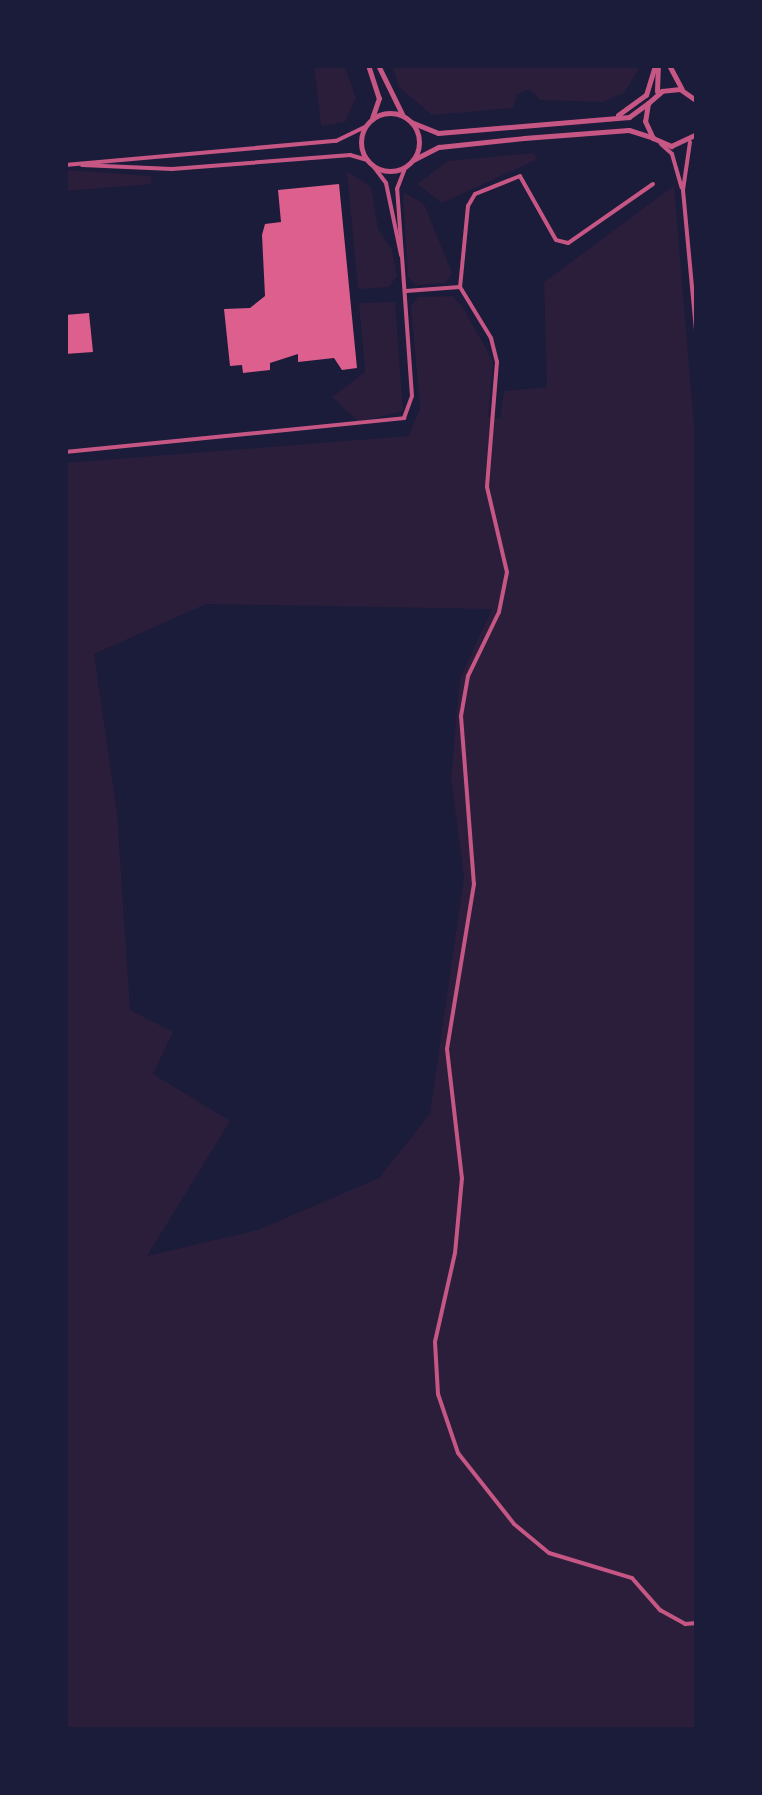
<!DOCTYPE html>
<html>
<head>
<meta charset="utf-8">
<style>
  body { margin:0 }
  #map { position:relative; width:762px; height:1795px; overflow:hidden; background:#1b1b3a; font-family:Roboto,sans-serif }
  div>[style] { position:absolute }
  .green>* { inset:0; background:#2a1e3b }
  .building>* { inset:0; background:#dd5f8e }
  .minor>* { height:4px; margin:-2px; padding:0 2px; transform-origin:2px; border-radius:2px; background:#c65784 }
  .tertiary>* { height:5px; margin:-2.5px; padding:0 2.5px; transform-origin:2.5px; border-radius:2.5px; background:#c65784 }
  .tertiary>.ring { margin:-2.5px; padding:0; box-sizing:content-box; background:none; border:5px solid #c65784; border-radius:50% }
  span { translate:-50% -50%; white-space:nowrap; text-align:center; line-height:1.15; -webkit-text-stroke:9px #1b1b3a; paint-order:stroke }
  .frame { position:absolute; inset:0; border:68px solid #1b1b3a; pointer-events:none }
</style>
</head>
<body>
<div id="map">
  <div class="green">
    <i style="clip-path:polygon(314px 65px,344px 65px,356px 98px,345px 122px,321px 126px)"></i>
    <i style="clip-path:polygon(392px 65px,641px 65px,624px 93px,603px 102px,540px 100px,530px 89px,517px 94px,513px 108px,432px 115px,399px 87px)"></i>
    <i style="clip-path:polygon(533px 153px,538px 159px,442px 203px,417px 184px,448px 161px)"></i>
    <i style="clip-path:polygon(65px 170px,151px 176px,152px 184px,65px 191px)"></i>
    <i style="clip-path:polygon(347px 171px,371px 187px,378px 229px,392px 250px,397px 276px,389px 287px,358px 289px)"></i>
    <i style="clip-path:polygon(evenodd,674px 186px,697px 462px,697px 1730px,65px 1730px,65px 463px,409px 436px,420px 408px,411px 306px,418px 297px,452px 296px,462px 306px,493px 361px,488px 417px,500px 419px,504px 391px,547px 387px,544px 282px,674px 186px,206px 604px,492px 609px,460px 679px,451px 778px,464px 877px,430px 1114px,379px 1178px,258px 1230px,147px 1256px,230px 1121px,153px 1074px,173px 1032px,130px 1010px,117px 813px,94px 654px,206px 604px)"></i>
    <i style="clip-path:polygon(403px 192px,424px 204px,452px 273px,446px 283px,416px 285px,408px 277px)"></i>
    <i style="clip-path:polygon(395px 302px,403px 411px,359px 422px,332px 397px,365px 372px,359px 303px)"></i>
  </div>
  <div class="building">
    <i style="clip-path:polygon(339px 184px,357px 368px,342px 370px,334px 358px,298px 362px,298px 354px,270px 363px,270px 370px,243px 373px,242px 365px,230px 366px,224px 309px,250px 308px,265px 296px,262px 235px,265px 224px,281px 222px,278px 190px)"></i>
    <i style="clip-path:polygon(89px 313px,93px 352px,65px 354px,65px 315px)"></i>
  </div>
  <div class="minor">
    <i style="left:690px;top:142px;width:49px;rotate:98.3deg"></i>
    <i style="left:683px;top:190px;width:153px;rotate:84.7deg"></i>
    <i style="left:661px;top:144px;width:15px;rotate:42deg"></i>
    <i style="left:672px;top:154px;width:35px;rotate:74deg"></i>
    <i style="left:65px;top:165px;width:272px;rotate:-5.1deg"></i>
    <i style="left:336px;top:141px;width:32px;rotate:-26deg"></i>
    <i style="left:82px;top:165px;width:90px;rotate:2.5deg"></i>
    <i style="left:172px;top:169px;width:179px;rotate:-4.5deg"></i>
    <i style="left:350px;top:155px;width:18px;rotate:16deg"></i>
    <i style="left:374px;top:167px;width:20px;rotate:53deg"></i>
    <i style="left:386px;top:183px;width:74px;rotate:78.2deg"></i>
    <i style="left:653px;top:184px;width:103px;rotate:145.2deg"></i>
    <i style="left:568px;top:243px;width:12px;rotate:-166deg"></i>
    <i style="left:556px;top:240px;width:73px;rotate:-119.4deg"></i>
    <i style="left:520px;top:176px;width:48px;rotate:158.2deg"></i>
    <i style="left:475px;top:194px;width:14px;rotate:120deg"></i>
    <i style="left:468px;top:206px;width:81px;rotate:95.6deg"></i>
    <i style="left:460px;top:287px;width:60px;rotate:58.7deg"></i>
    <i style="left:491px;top:338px;width:25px;rotate:76deg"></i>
    <i style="left:497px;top:362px;width:125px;rotate:94.6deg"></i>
    <i style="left:487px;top:487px;width:87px;rotate:76.8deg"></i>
    <i style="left:507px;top:572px;width:41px;rotate:101.3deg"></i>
    <i style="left:499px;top:612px;width:71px;rotate:115.8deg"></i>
    <i style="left:468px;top:676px;width:41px;rotate:99.9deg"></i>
    <i style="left:461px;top:716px;width:169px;rotate:85.6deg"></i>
    <i style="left:474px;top:884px;width:167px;rotate:99.3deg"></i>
    <i style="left:447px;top:1049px;width:130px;rotate:83.4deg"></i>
    <i style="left:462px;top:1178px;width:75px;rotate:95.3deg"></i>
    <i style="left:455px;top:1253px;width:91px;rotate:102.7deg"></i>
    <i style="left:435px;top:1342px;width:52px;rotate:86.7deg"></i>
    <i style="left:438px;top:1394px;width:62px;rotate:71.3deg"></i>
    <i style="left:458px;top:1453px;width:90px;rotate:51.7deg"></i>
    <i style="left:514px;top:1524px;width:45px;rotate:39.6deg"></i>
    <i style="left:549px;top:1553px;width:87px;rotate:16.8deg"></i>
    <i style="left:632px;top:1578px;width:43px;rotate:48.8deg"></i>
    <i style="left:660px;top:1610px;width:29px;rotate:29deg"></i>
    <i style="left:685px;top:1624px;width:12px;rotate:-5deg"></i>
    <i style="left:406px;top:291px;width:54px;rotate:-4.2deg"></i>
    <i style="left:65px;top:452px;width:341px;rotate:-5.7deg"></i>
    <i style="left:404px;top:418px;width:23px;rotate:-70deg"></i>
    <i style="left:412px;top:396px;width:208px;rotate:-94.1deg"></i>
    <i style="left:397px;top:189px;width:22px;rotate:-69deg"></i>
  </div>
  <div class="tertiary">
    <i style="left:368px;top:65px;width:35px;rotate:72deg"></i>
    <i style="left:379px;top:98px;width:21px;rotate:109deg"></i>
    <i style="left:378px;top:65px;width:55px;rotate:63.9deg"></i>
    <i style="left:669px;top:65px;width:27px;rotate:62deg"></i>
    <i style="left:657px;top:91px;width:26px;rotate:-88deg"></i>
    <i style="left:697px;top:101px;width:21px;rotate:-145deg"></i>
    <i style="left:680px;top:89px;width:18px;rotate:174deg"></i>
    <i style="left:662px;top:91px;width:18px;rotate:139deg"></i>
    <i style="left:648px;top:103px;width:18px;rotate:99deg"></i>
    <i style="left:645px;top:121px;width:19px;rotate:65deg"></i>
    <i style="left:653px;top:138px;width:20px;rotate:24deg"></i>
    <i style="left:671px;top:146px;width:29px;rotate:-25deg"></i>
    <i class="ring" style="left:361px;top:113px;width:53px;height:53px"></i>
    <i style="left:618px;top:115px;width:34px;rotate:-36deg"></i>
    <i style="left:646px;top:95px;width:31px;rotate:-73deg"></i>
    <i style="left:411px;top:122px;width:29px;rotate:22deg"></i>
    <i style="left:438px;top:133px;width:192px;rotate:-4.8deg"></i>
    <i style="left:629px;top:117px;width:24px;rotate:-36deg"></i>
    <i style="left:413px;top:160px;width:29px;rotate:-27deg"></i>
    <i style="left:439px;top:147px;width:85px;rotate:-6deg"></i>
    <i style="left:524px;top:138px;width:105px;rotate:-4.4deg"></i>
    <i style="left:629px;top:130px;width:25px;rotate:18deg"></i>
  </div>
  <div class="frame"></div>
</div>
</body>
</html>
